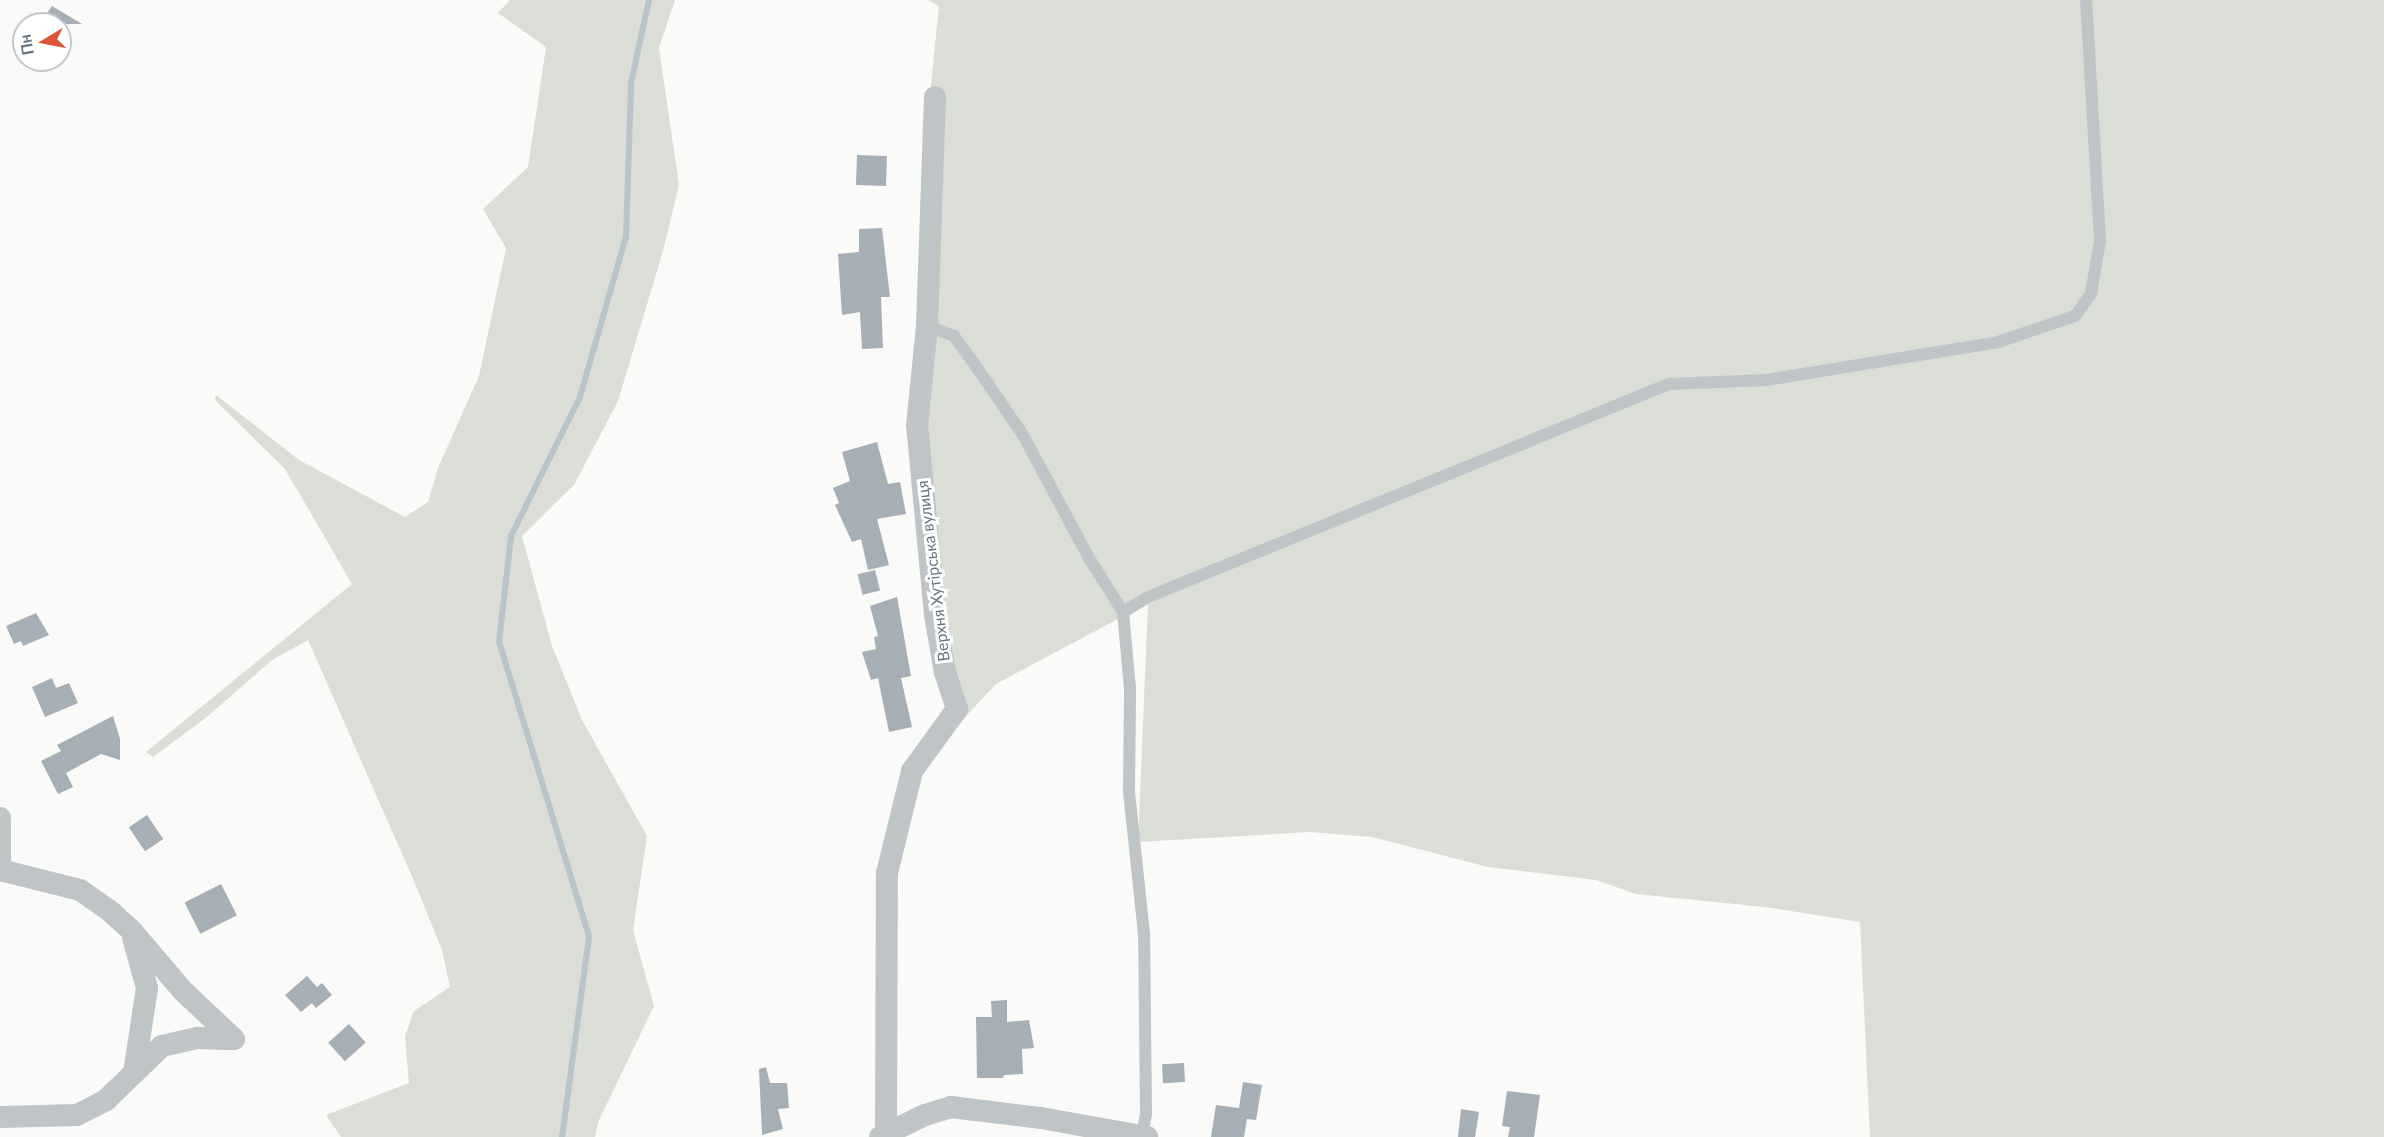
<!DOCTYPE html>
<html>
<head>
<meta charset="utf-8">
<style>
  body { margin:0 }
  #map { position:relative; width:2384px; height:1137px; overflow:hidden; background:#fafaf8; font-family:Lato,sans-serif }
  div>[style] { position:absolute }
  .green>* { inset:0; background:#daded7 }
  .stream>* { height:6px; margin:-3px; padding:0 3px; transform-origin:3px; border-radius:3px; background:#b8c4c8 }
  .building>* { inset:0; background:#a6afb5; transform-origin:0 0 }
  .service>* { height:12px; margin:-6px; padding:0 6px; transform-origin:6px; border-radius:6px; background:#bfc4c7 }
  .minor>* { height:22px; margin:-11px; padding:0 11px; transform-origin:11px; border-radius:11px; background:#bfc4c7 }
  span { translate:-50% -50%; white-space:nowrap; text-align:center; line-height:1.15; -webkit-text-stroke:6px #fff; paint-order:stroke }
  .street-label { font-size:16px; color:#667681 }
  .north { position:absolute; left:12px; top:12px; width:60px; height:60px; box-sizing:border-box; background:#fff; border:2px solid #c2c8cd; border-radius:50%; rotate:260deg; font-size:16px; font-weight:700; line-height:24px; text-align:center; color:#667681 }
  .north::after { content:''; display:block; margin:auto; width:21px; height:27px; background:#dd5535; clip-path:polygon(50% 0,100% 100%,50% 72%,0 100%) }
</style>
</head>
<body>
<div id="map">
  <div class="green">
    <i style="clip-path:polygon(510px 0,675px 0,659px 48px,679px 185px,663px 251px,618px 401px,574px 485px,522px 536px,552px 646px,582px 720px,647px 836px,633px 930px,654px 1006px,598px 1122px,595px 1137px,341px 1137px,326px 1115px,409px 1083px,405px 1036px,414px 1011px,450px 987px,442px 950px,414px 881px,308px 640px,272px 660px,207px 717px,153px 757px,146px 752px,352px 584px,285px 469px,215px 400px,216px 395px,299px 460px,405px 517px,428px 502px,438px 468px,479px 376px,506px 248px,483px 209px,528px 167px,546px 47px,498px 13px)"></i>
    <i style="clip-path:polygon(928px 0,2384px 0,2384px 1137px,1870px 1137px,1860px 922px,1765px 907px,1636px 894px,1596px 880px,1488px 867px,1372px 837px,1309px 832px,1138px 842px,1148px 603px,996px 684px,937px 747px,948px 706px,929px 613px,921px 326px,924px 154px,939px 6px)"></i>
  </div>
  <div class="stream">
    <i style="left:562px;top:1137px;width:203px;rotate:-82.3deg"></i>
    <i style="left:589px;top:936px;width:307px;rotate:-107deg"></i>
    <i style="left:499px;top:642px;width:107px;rotate:-83.5deg"></i>
    <i style="left:511px;top:536px;width:155px;rotate:-63.6deg"></i>
    <i style="left:580px;top:397px;width:166px;rotate:-74deg"></i>
    <i style="left:626px;top:237px;width:154px;rotate:-88.1deg"></i>
    <i style="left:631px;top:83px;width:85px;rotate:-77.8deg"></i>
  </div>
  <div class="building">
    <i style="clip-path:polygon(52px 6px,82px 24px,40px 24px)"></i>
    <i style="left:857px;top:155px;width:30px;height:30px;rotate:2deg"></i>
    <i style="clip-path:polygon(882px 228px,890px 297px,881px 297px,883px 348px,862px 349px,860px 312px,842px 315px,838px 254px,859px 252px,859px 229px)"></i>
    <i style="clip-path:polygon(877px 442px,888px 484px,900px 482px,906px 514px,877px 519px,889px 565px,868px 570px,861px 539px,852px 542px,835px 505px,839px 503px,833px 488px,850px 481px,842px 452px)"></i>
    <i style="left:875px;top:570px;width:21px;height:18px;rotate:76deg"></i>
    <i style="clip-path:polygon(897px 597px,911px 676px,901px 678px,912px 727px,889px 732px,878px 678px,871px 680px,862px 652px,876px 649px,874px 637px,878px 636px,870px 606px)"></i>
    <i style="clip-path:polygon(36px 613px,49px 635px,23px 646px,21px 641px,14px 644px,6px 626px)"></i>
    <i style="clip-path:polygon(52px 678px,56px 688px,69px 683px,78px 703px,45px 717px,32px 687px)"></i>
    <i style="clip-path:polygon(113px 716px,120px 739px,120px 760px,101px 754px,66px 773px,73px 787px,58px 794px,41px 761px,61px 751px,57px 745px)"></i>
    <i style="left:147px;top:815px;width:29px;height:22px;rotate:56deg"></i>
    <i style="left:221px;top:884px;width:35px;height:41px;rotate:63deg"></i>
    <i style="clip-path:polygon(307px 976px,317px 987px,322px 983px,332px 995px,316px 1008px,312px 1003px,301px 1012px,285px 995px)"></i>
    <i style="clip-path:polygon(1007px 1000px,1007px 1022px,1029px 1020px,1034px 1048px,1022px 1049px,1023px 1074px,1004px 1075px,1003px 1078px,977px 1078px,976px 1017px,992px 1017px,991px 1001px)"></i>
    <i style="left:349px;top:1024px;width:25px;height:28px;rotate:48deg"></i>
    <i style="left:1184px;top:1063px;width:19px;height:22px;rotate:87deg"></i>
    <i style="clip-path:polygon(766px 1067px,770px 1083px,787px 1083px,789px 1108px,778px 1109px,783px 1129px,762px 1135px,759px 1069px)"></i>
    <i style="clip-path:polygon(1243px 1082px,1262px 1085px,1256px 1120px,1247px 1119px,1244px 1137px,1211px 1137px,1216px 1105px,1239px 1108px)"></i>
    <i style="clip-path:polygon(1507px 1091px,1540px 1095px,1534px 1137px,1508px 1137px,1510px 1127px,1502px 1126px)"></i>
    <i style="clip-path:polygon(1461px 1109px,1479px 1112px,1475px 1137px,1458px 1137px)"></i>
  </div>
  <div class="service">
    <i style="left:927px;top:326px;width:29px;rotate:20deg"></i>
    <i style="left:954px;top:336px;width:29px;rotate:54deg"></i>
    <i style="left:971px;top:359px;width:92px;rotate:55.6deg"></i>
    <i style="left:1023px;top:435px;width:140px;rotate:61.8deg"></i>
    <i style="left:1089px;top:558px;width:64px;rotate:57.8deg"></i>
    <i style="left:1142px;top:1136px;width:22px;rotate:-80deg"></i>
    <i style="left:1146px;top:1114px;width:180px;rotate:-90.6deg"></i>
    <i style="left:1144px;top:934px;width:144px;rotate:-96deg"></i>
    <i style="left:1129px;top:791px;width:102px;rotate:-89.4deg"></i>
    <i style="left:1130px;top:689px;width:77px;rotate:-95.2deg"></i>
    <i style="left:1123px;top:612px;width:29px;rotate:-31deg"></i>
    <i style="left:1148px;top:597px;width:563px;rotate:-22.24deg"></i>
    <i style="left:1669px;top:384px;width:98px;rotate:-2.3deg"></i>
    <i style="left:1767px;top:380px;width:234px;rotate:-9.3deg"></i>
    <i style="left:1998px;top:342px;width:81px;rotate:-18.7deg"></i>
    <i style="left:2075px;top:316px;width:27px;rotate:-54deg"></i>
    <i style="left:2091px;top:294px;width:54px;rotate:-80.4deg"></i>
    <i style="left:2100px;top:241px;width:241px;rotate:-93.3deg"></i>
  </div>
  <div class="minor">
    <i style="left:0;top:818px;width:52px;rotate:90deg"></i>
    <i style="left:0;top:870px;width:82px;rotate:14deg"></i>
    <i style="left:80px;top:890px;width:38px;rotate:35deg"></i>
    <i style="left:111px;top:912px;width:27px;rotate:42deg"></i>
    <i style="left:131px;top:930px;width:80px;rotate:49.6deg"></i>
    <i style="left:183px;top:991px;width:70px;rotate:43.3deg"></i>
    <i style="left:134px;top:1073px;width:39px;rotate:-44deg"></i>
    <i style="left:162px;top:1046px;width:37px;rotate:-13deg"></i>
    <i style="left:198px;top:1038px;width:36px;rotate:2deg"></i>
    <i style="left:0;top:1117px;width:77px;rotate:-1.5deg"></i>
    <i style="left:77px;top:1115px;width:33px;rotate:-27deg"></i>
    <i style="left:106px;top:1100px;width:39px;rotate:-44deg"></i>
    <i style="left:134px;top:1073px;width:86px;rotate:-81.3deg"></i>
    <i style="left:147px;top:988px;width:52px;rotate:-105.6deg"></i>
    <i style="left:886px;top:1134px;width:261px;rotate:-89.8deg"></i>
    <i style="left:887px;top:873px;width:105px;rotate:-76.2deg"></i>
    <i style="left:912px;top:771px;width:77px;rotate:-54deg"></i>
    <i style="left:957px;top:709px;width:38px;rotate:-108deg"></i>
    <i style="left:945px;top:673px;width:59px;rotate:-99.8deg"></i>
    <i style="left:935px;top:615px;width:190px;rotate:-95.4deg"></i>
    <i style="left:917px;top:426px;width:100px;rotate:-84.3deg"></i>
    <i style="left:927px;top:326px;width:229px;rotate:-88deg"></i>
    <i style="left:880px;top:1137px;width:50px;rotate:-26.1deg"></i>
    <i style="left:925px;top:1115px;width:27px;rotate:-17deg"></i>
    <i style="left:951px;top:1107px;width:91px;rotate:7deg"></i>
    <i style="left:1041px;top:1118px;width:108px;rotate:10.2deg"></i>
  </div>
  <div class="street-label">
    <span style="left:933px;top:571px;rotate:-97deg">Верхня Хутірська вулиця</span>
  </div>
  <div class="north">Пн</div>
</div>
</body>
</html>
